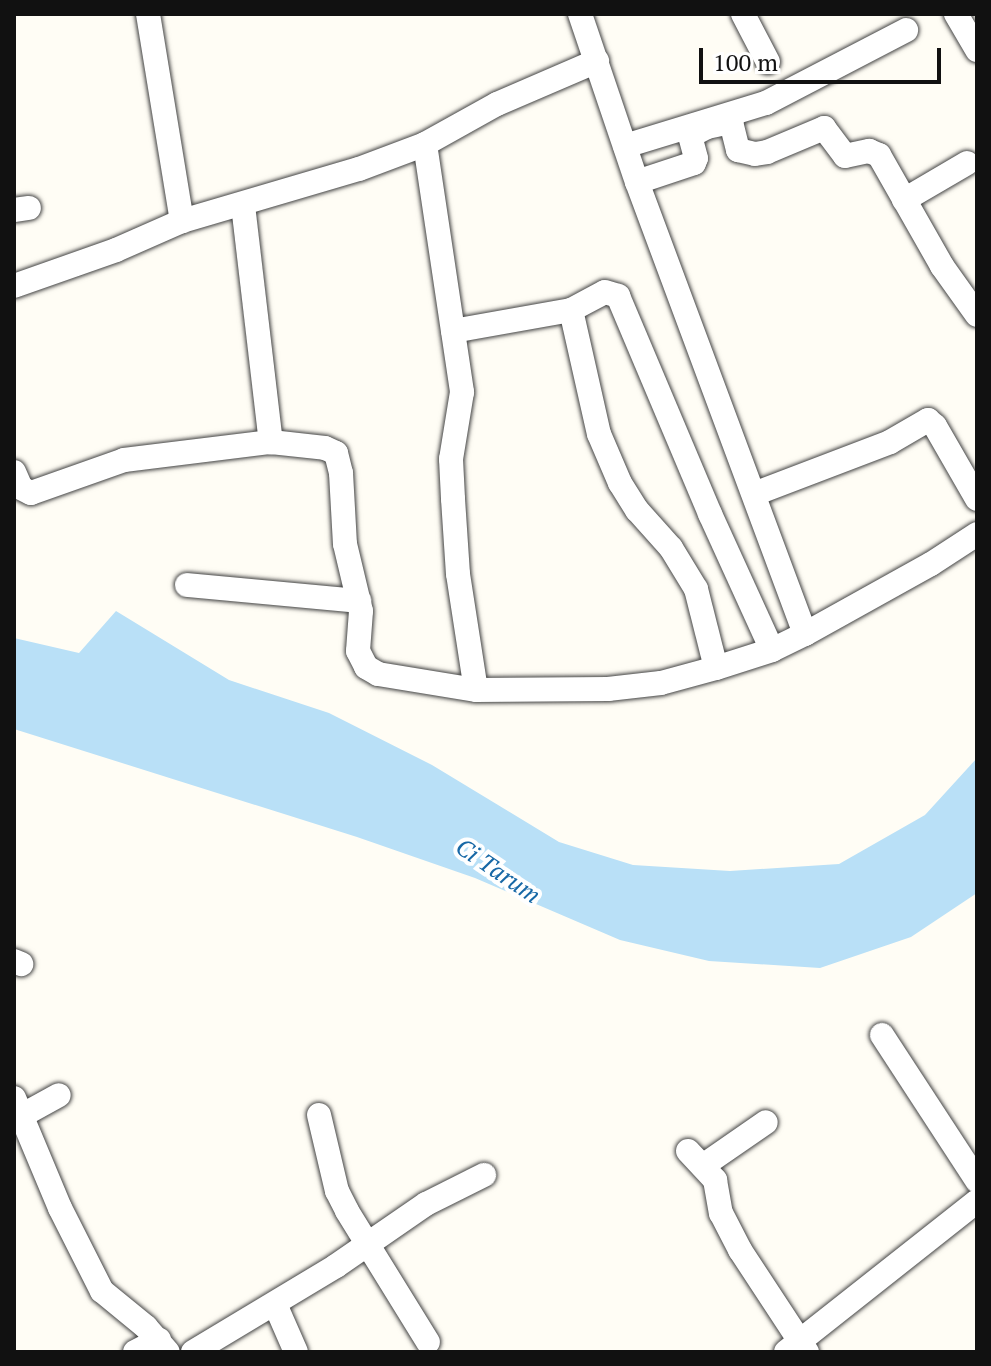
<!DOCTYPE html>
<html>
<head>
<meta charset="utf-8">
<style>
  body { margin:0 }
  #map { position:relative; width:991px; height:1366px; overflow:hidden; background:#fffdf5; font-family:"PT Serif",serif }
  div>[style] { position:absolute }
  .water>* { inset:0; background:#b9e0f7 }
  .roads { filter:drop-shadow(0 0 2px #444) drop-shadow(0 0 2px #444) }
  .minor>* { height:24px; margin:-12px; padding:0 12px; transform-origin:12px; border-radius:12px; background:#fff }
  span { translate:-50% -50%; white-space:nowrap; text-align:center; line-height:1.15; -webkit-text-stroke:8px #fff; paint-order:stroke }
  .water-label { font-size:24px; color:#1768a6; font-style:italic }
  .frame { position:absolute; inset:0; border:16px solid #111; pointer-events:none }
  .scale { position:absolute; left:699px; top:48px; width:242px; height:36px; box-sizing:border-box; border:4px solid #111; border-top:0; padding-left:10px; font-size:24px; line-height:28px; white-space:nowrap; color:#111; -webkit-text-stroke:6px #fff; paint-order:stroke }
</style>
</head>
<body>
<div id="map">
  <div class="water">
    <i style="clip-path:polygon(116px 611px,229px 680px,329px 713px,432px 765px,559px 842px,633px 865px,730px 871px,839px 864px,925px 815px,977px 758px,977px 893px,911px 937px,820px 968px,709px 961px,620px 940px,475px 878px,357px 837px,14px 729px,14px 638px,79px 653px)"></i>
  </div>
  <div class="roads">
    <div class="minor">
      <i style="left:148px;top:14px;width:210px;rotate:80.7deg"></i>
      <i style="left:580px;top:14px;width:177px;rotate:71.3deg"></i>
      <i style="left:637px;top:182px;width:482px;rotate:69.6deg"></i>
      <i style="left:805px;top:634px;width:144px;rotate:-29.1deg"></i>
      <i style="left:931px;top:564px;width:55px;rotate:-33.1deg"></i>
      <i style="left:743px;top:14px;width:54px;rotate:62.5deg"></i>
      <i style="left:956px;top:14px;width:42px;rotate:59.7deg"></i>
      <i style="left:425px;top:144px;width:251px;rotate:81.5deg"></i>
      <i style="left:462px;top:392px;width:68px;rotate:99.3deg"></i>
      <i style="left:451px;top:459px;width:40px;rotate:87.1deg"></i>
      <i style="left:453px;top:499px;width:75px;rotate:86.2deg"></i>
      <i style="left:458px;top:574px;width:117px;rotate:81.2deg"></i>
      <i style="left:625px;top:146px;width:147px;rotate:-17deg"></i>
      <i style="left:766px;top:103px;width:158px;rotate:-27.5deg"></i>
      <i style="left:637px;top:182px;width:60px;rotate:-18.4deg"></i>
      <i style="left:694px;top:163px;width:5px;rotate:-68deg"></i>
      <i style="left:696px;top:158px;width:23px;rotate:-105deg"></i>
      <i style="left:690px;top:136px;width:19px;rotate:-28deg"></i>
      <i style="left:707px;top:127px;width:25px;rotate:-12deg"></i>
      <i style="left:731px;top:122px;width:29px;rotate:76deg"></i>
      <i style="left:738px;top:150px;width:17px;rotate:13deg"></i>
      <i style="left:755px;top:154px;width:12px;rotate:-9deg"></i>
      <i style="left:767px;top:152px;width:62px;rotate:-22.8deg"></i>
      <i style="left:824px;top:128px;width:35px;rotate:53deg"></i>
      <i style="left:845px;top:156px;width:25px;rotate:-12deg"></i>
      <i style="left:869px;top:151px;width:11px;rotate:22deg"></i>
      <i style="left:879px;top:155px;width:128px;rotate:60.4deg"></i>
      <i style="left:942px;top:266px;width:60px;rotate:54.5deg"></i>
      <i style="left:904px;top:200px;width:73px;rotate:-30.4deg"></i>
      <i style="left:243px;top:205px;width:239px;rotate:83.3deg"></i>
      <i style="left:14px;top:210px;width:15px;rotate:-8deg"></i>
      <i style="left:14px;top:286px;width:108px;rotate:-19.4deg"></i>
      <i style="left:116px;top:250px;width:72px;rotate:-23.7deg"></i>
      <i style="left:182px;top:221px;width:184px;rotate:-16.4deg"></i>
      <i style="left:359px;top:169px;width:71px;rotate:-20.7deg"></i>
      <i style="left:425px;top:144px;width:82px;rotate:-29.1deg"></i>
      <i style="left:497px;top:104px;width:109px;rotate:-23.3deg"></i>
      <i style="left:571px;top:310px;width:127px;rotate:77.3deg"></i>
      <i style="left:599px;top:434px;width:53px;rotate:66.8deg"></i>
      <i style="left:620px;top:483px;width:32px;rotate:58deg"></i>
      <i style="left:637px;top:510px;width:51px;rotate:48.2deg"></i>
      <i style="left:671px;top:548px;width:48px;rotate:58.6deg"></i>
      <i style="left:696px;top:589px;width:81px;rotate:75.8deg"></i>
      <i style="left:453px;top:331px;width:120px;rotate:-10.1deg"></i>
      <i style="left:571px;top:310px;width:38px;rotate:-28deg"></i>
      <i style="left:605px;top:292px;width:14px;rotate:17deg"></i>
      <i style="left:618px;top:296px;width:237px;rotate:67.1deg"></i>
      <i style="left:710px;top:514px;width:149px;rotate:65.5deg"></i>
      <i style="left:14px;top:472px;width:17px;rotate:66deg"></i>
      <i style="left:21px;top:488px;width:11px;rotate:27deg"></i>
      <i style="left:31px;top:493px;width:99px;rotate:-19.5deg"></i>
      <i style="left:124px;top:460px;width:148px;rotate:-7deg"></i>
      <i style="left:271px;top:442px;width:54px;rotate:6.3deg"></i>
      <i style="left:325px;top:448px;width:12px;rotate:24deg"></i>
      <i style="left:336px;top:453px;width:21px;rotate:76deg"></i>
      <i style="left:341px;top:473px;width:71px;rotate:86.8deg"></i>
      <i style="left:345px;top:544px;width:69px;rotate:76.6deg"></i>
      <i style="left:361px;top:611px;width:40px;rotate:94.3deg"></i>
      <i style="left:358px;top:651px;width:18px;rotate:63deg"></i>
      <i style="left:366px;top:667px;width:14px;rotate:30deg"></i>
      <i style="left:378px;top:674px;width:99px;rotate:9.3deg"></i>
      <i style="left:476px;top:690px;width:132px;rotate:-0.4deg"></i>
      <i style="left:608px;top:689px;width:53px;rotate:-6.5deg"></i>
      <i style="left:661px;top:683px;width:57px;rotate:-15.3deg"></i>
      <i style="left:716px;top:668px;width:59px;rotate:-17.8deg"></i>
      <i style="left:772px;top:650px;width:37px;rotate:-26deg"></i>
      <i style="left:754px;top:494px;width:146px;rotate:-20.9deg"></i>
      <i style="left:890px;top:442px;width:44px;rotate:-30.1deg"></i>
      <i style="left:928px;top:420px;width:9px;rotate:41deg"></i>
      <i style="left:935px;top:426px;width:84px;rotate:60.1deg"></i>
      <i style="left:187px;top:585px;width:173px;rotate:5.3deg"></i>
      <i style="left:14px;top:961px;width:8px;rotate:23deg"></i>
      <i style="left:882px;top:1035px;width:174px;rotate:56.9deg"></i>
      <i style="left:14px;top:1098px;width:119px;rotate:67.3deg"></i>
      <i style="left:60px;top:1208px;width:93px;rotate:63.2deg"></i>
      <i style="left:102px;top:1291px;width:57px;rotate:39.3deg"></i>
      <i style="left:146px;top:1327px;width:33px;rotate:49deg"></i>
      <i style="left:319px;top:1115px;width:78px;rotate:76.7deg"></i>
      <i style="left:337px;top:1191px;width:22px;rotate:63deg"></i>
      <i style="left:347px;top:1211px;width:154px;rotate:58.3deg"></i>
      <i style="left:21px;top:1116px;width:43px;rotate:-28.9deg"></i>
      <i style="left:688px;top:1151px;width:40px;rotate:47deg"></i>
      <i style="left:715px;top:1180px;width:34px;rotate:80deg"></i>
      <i style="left:721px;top:1213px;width:42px;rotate:62.8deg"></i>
      <i style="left:740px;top:1250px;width:122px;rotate:56.7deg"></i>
      <i style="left:704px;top:1165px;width:75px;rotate:-34.7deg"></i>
      <i style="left:275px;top:1304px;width:52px;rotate:66.4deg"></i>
      <i style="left:135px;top:1352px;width:27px;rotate:-27deg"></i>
      <i style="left:193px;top:1352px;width:167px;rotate:-31deg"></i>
      <i style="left:336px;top:1266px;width:109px;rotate:-34.6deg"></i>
      <i style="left:426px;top:1204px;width:65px;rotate:-26.6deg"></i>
      <i style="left:786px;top:1352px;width:243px;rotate:-38.3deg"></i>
    </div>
  </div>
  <div class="water-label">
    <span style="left:498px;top:871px;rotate:34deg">Ci Tarum</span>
  </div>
  <div class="frame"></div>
  <div class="scale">100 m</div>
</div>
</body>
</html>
